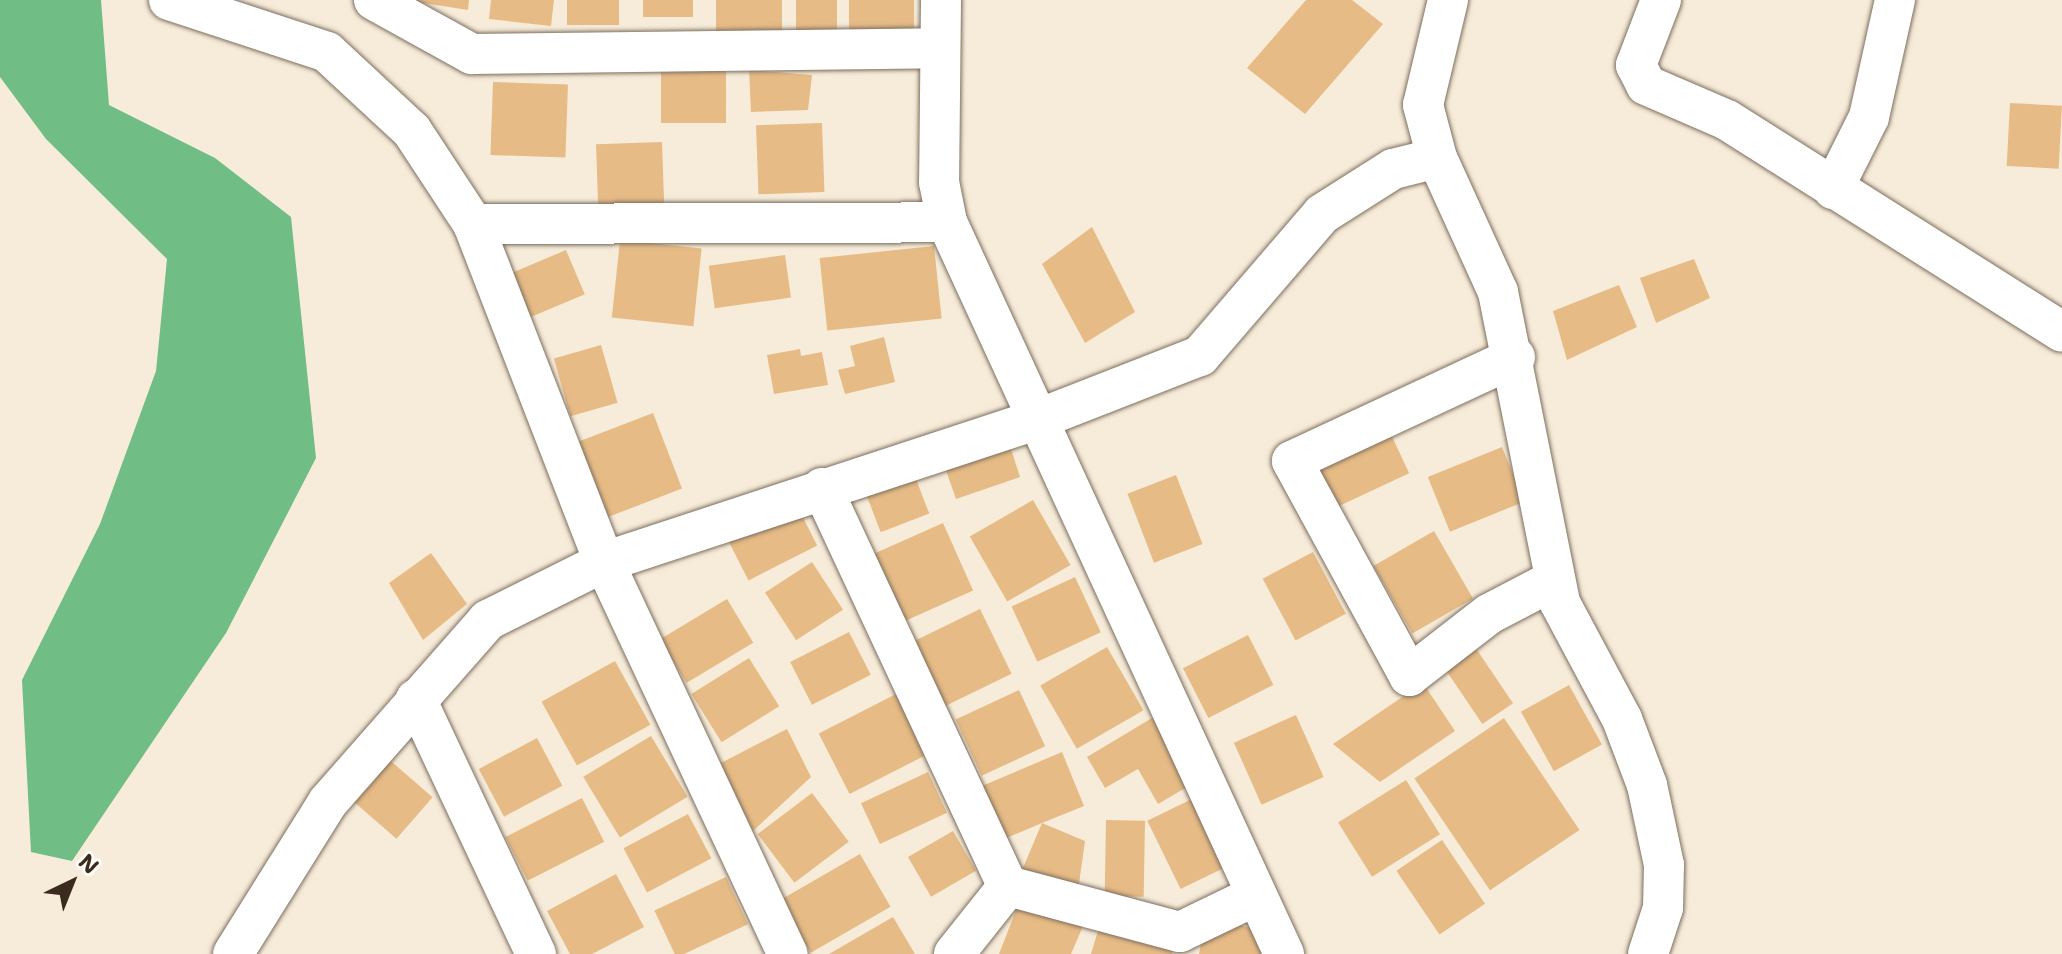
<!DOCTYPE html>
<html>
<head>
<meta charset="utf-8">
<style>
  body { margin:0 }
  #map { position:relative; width:2062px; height:954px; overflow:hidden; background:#f7ecd9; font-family:"Shantell Sans",sans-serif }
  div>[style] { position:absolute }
  .forest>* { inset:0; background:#70bd86 }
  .building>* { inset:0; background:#e7bb85; transform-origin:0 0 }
  .roads { filter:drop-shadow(0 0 2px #7d6e5f) drop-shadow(0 0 2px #7d6e5f) }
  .minor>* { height:40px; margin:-20px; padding:0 20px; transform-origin:20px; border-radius:20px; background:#fff }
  span { translate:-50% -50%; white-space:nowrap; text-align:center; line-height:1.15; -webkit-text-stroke:6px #fdfcf7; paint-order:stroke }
  .north { position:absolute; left:32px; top:842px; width:80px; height:80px; -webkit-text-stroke:6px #fdfcf7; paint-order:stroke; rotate:43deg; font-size:22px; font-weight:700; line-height:32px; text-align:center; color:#3b2a1e }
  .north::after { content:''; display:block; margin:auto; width:28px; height:36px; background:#3b2a1e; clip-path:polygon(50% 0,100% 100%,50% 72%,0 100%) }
</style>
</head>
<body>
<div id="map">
  <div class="forest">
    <i style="clip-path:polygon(0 0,101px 0,109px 105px,215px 158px,291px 217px,316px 458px,226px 633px,72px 861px,31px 852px,22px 680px,100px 524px,156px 371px,167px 259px,46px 139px,0 77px)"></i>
  </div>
  <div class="building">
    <i style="clip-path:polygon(404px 0,469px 0,468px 10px)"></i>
    <i style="clip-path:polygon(491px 0,554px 0,551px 26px,489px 19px)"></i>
    <i style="left:567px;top:0;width:52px;height:25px"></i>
    <i style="left:643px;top:0;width:50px;height:17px"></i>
    <i style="left:716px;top:0;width:66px;height:35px"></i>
    <i style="left:796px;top:0;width:41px;height:32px"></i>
    <i style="left:849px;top:0;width:65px;height:37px"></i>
    <i style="clip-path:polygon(1306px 0,1352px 0,1383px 24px,1305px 114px,1247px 68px)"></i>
    <i style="left:661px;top:69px;width:65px;height:54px"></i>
    <i style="clip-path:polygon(749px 70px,812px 75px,808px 110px,751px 112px)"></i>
    <i style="left:493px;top:82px;width:75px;height:73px;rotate:2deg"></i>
    <i style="left:2010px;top:103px;width:52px;height:63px;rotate:3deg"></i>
    <i style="left:822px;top:123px;width:69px;height:66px;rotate:88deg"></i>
    <i style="left:662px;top:142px;width:68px;height:66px;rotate:88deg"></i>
    <i style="clip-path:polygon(1092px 227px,1135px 312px,1085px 343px,1042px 264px)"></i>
    <i style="left:620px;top:240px;width:82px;height:78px;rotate:6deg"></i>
    <i style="left:934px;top:246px;width:73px;height:115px;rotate:84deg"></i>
    <i style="left:566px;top:250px;width:48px;height:67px;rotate:67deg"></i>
    <i style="left:785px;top:255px;width:43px;height:77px;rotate:82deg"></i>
    <i style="clip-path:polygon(1694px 259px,1710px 298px,1656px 323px,1640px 278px)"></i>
    <i style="clip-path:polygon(1619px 285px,1637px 327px,1567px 360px,1553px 311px)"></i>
    <i style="clip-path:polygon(884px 337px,895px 382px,845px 394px,838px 370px,855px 366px,850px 346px)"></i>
    <i style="left:601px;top:345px;width:60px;height:49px;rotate:74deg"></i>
    <i style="clip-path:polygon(800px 349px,801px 356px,822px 352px,828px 385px,774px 394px,767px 355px)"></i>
    <i style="left:653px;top:413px;width:81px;height:85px;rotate:69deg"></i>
    <i style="left:1388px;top:428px;width:50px;height:87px;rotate:65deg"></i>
    <i style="clip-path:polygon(1010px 446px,1020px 477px,956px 499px,942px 459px)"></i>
    <i style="left:1502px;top:447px;width:59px;height:80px;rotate:68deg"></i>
    <i style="left:911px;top:466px;width:51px;height:52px;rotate:69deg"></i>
    <i style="left:1176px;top:475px;width:74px;height:52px;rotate:69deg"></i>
    <i style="left:794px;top:500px;width:51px;height:77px;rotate:63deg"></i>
    <i style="left:1033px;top:500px;width:75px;height:73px;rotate:60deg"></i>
    <i style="left:943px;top:523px;width:74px;height:77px;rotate:66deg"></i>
    <i style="left:1434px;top:531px;width:78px;height:70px;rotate:60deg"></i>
    <i style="left:1313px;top:552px;width:70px;height:57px;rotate:62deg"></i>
    <i style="clip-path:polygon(431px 553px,467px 604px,423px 640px,389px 583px)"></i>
    <i style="left:812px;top:562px;width:57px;height:56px;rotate:57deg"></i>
    <i style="left:1075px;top:577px;width:61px;height:70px;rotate:65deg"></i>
    <i style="left:727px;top:599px;width:51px;height:78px;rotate:59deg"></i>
    <i style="left:980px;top:609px;width:72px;height:80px;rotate:64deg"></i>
    <i style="left:849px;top:632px;width:48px;height:66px;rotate:63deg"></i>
    <i style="left:1248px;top:635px;width:56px;height:73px;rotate:63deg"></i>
    <i style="left:1107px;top:647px;width:73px;height:77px;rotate:60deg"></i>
    <i style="left:1475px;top:647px;width:68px;height:37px;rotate:56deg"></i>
    <i style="left:749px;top:658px;width:57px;height:68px;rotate:58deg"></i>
    <i style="left:615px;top:661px;width:73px;height:84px;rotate:61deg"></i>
    <i style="clip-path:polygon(1423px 683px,1455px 731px,1380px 782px,1333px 744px)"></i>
    <i style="left:1569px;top:685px;width:68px;height:55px;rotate:61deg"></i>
    <i style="left:1019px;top:690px;width:62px;height:70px;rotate:65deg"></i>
    <i style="left:898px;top:693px;width:68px;height:89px;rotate:63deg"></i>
    <i style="left:1296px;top:715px;width:68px;height:68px;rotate:66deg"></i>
    <i style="clip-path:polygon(1152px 718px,1192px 784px,1158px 804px,1138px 769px,1105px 788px,1087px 757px)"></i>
    <i style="left:1504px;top:718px;width:135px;height:108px;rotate:56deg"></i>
    <i style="clip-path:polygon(787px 729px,811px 777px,753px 831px,719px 764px)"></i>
    <i style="left:651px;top:736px;width:71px;height:79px;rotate:59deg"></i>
    <i style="left:537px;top:738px;width:54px;height:66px;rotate:62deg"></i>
    <i style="clip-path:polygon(1062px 752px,1084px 806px,1042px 823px,1085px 841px,1079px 884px,1020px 875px,1042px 823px,1004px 839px,982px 786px)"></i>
    <i style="left:385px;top:756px;width:63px;height:55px;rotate:41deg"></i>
    <i style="left:928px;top:772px;width:45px;height:74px;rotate:65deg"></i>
    <i style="left:1406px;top:780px;width:64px;height:80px;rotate:58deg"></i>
    <i style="left:812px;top:793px;width:61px;height:68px;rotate:53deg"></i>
    <i style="left:582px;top:798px;width:49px;height:86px;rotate:63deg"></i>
    <i style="left:1194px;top:798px;width:76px;height:52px;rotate:64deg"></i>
    <i style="left:688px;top:814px;width:50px;height:73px;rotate:62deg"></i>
    <i style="left:1106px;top:820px;width:39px;height:76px;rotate:1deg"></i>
    <i style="left:953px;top:831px;width:46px;height:52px;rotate:60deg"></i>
    <i style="left:1442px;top:840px;width:77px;height:55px;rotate:56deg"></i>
    <i style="left:860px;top:854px;width:61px;height:92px;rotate:60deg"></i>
    <i style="clip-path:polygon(616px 874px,644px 927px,592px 954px,570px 954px,547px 911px)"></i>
    <i style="left:726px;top:877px;width:52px;height:79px;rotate:65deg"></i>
    <i style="clip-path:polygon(1020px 900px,1083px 926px,1071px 954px,999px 954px)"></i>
    <i style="clip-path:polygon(893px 917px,915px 954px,829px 954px)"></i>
    <i style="clip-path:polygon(1206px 918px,1270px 932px,1265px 954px,1199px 954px)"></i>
    <i style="clip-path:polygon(1100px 924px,1174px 947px,1172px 954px,1091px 954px)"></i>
  </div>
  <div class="roads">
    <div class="minor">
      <i style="left:169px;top:0;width:166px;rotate:18.2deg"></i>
      <i style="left:327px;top:52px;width:116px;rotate:42.9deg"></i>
      <i style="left:412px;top:131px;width:111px;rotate:56.7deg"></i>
      <i style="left:473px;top:224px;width:362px;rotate:68.8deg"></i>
      <i style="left:604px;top:562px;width:433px;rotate:64.9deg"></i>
      <i style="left:374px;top:0;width:112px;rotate:28.9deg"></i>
      <i style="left:472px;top:54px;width:468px;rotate:-0.7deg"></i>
      <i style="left:941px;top:0;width:182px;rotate:90.6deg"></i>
      <i style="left:939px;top:182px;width:41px;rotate:78.7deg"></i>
      <i style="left:947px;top:222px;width:806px;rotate:65.28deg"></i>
      <i style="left:1448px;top:0;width:108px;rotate:103.4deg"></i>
      <i style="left:1423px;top:105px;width:55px;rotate:75.2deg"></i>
      <i style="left:1437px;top:158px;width:147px;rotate:65.5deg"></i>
      <i style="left:1498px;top:292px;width:317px;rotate:78.7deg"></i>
      <i style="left:1560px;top:603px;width:132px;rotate:61.9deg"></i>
      <i style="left:1622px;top:719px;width:71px;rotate:69.3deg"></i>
      <i style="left:1647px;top:785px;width:82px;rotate:78deg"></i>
      <i style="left:1664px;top:865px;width:43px;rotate:91.3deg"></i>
      <i style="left:1663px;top:908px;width:48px;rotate:108.1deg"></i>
      <i style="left:1661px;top:0;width:70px;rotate:111deg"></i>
      <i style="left:1636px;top:65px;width:22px;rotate:63deg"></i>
      <i style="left:1646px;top:85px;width:88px;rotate:23.4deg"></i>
      <i style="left:1727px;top:120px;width:396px;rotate:32.3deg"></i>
      <i style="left:1833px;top:189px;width:80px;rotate:-63.4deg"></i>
      <i style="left:1869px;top:117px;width:120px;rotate:-77.5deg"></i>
      <i style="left:473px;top:224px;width:474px;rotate:-0.2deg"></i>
      <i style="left:1515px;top:357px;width:246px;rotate:155deg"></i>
      <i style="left:1292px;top:461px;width:245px;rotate:61.4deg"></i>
      <i style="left:1409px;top:676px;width:101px;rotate:-37.8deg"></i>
      <i style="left:1489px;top:614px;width:73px;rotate:-27.6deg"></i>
      <i style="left:822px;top:488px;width:439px;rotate:65deg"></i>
      <i style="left:1008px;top:886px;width:178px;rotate:15deg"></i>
      <i style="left:1180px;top:932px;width:85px;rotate:-25.7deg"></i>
      <i style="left:416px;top:699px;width:282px;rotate:64.8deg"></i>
      <i style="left:233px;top:954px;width:179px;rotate:-58deg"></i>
      <i style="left:328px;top:802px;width:242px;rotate:-48.7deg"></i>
      <i style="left:488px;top:620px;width:130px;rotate:-26.6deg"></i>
      <i style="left:604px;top:562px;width:452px;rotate:-18.2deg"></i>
      <i style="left:1033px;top:421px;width:179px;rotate:-21.3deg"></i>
      <i style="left:1200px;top:356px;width:187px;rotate:-49.3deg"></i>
      <i style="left:1322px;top:214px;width:84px;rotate:-32.4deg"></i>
      <i style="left:1393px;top:169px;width:45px;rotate:-14deg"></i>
      <i style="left:954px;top:954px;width:87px;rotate:-51.5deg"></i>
    </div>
  </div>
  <div class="north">N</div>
</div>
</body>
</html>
